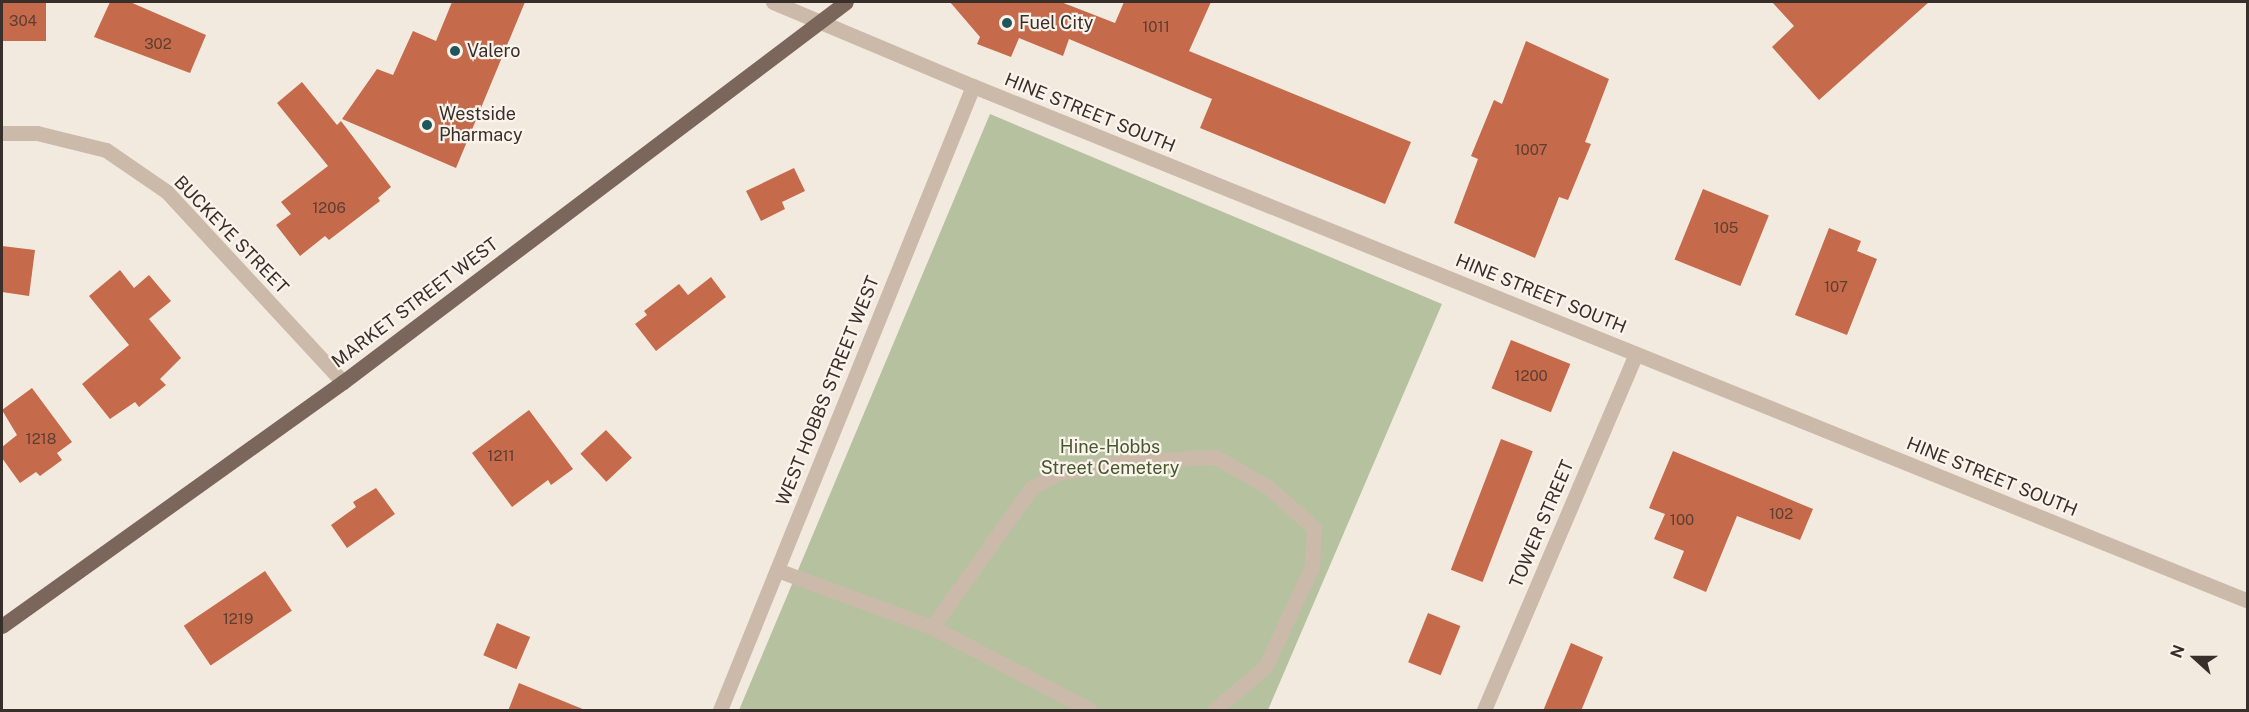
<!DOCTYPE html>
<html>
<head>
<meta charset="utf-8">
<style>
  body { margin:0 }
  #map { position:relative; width:2249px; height:712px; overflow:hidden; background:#f3eadf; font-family:"Public Sans",sans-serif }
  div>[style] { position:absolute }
  .green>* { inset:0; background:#b6c29f }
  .building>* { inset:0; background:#c56a4a; transform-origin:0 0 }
  .minor>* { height:15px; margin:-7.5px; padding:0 7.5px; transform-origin:7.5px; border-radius:7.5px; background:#cbbaaa }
  .major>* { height:15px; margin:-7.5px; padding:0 7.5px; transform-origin:7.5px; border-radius:7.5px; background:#7b665b }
  .dots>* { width:16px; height:16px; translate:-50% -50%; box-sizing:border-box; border:3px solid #faf4ec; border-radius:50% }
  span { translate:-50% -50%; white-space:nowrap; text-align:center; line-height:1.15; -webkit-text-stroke:4.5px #faf4ec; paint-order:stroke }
  .number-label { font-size:15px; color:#5c3e32 }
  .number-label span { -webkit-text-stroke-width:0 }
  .poi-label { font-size:18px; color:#392f2a }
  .left { translate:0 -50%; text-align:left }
  .street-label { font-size:18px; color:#392f2a }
  .park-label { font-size:18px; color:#47572e }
  .frame { position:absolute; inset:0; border:3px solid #392f2a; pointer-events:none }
  .north { position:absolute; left:2165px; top:628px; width:60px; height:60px; -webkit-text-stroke:4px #faf4ec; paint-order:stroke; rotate:291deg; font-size:16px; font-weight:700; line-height:24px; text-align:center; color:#392f2a }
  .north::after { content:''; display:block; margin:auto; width:21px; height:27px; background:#392f2a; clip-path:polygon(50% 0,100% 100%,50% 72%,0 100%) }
</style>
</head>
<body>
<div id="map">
  <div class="green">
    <i style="clip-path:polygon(990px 114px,1442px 304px,1268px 710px,739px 710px)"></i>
  </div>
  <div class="building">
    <i style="left:2px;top:2px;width:44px;height:39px"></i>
    <i style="clip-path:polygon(110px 2px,130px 2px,206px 35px,190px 73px,94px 37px)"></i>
    <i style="clip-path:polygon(452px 2px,525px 2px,456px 168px,342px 119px,377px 69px,393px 75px,413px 31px,436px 41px)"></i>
    <i style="clip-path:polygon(950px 2px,1061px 2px,1115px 23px,1124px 2px,1211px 2px,1189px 51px,1411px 142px,1385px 204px,1200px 128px,1212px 99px,1069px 39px,1063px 56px,1019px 38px,1011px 57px,977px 44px,980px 37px)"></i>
    <i style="clip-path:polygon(1772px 2px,1929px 2px,1819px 100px,1772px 47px,1794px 26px)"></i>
    <i style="clip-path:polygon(1526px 41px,1609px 79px,1585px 142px,1591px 144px,1568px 200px,1559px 197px,1535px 258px,1454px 223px,1478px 159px,1471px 156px,1494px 100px,1502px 104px)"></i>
    <i style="clip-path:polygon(302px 82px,337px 125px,341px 121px,391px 187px,378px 198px,380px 201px,329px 240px,325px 236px,300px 256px,276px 225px,291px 214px,281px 202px,328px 166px,277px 103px)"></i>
    <i style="clip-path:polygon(794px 168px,805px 191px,782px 202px,785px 209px,761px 221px,746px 191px)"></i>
    <i style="left:1703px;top:189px;width:71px;height:76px;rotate:22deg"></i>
    <i style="clip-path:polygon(1829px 228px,1861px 241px,1857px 251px,1877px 259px,1847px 335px,1795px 315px)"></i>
    <i style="clip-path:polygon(2px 246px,35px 250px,29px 296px,2px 292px)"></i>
    <i style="clip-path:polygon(120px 270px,134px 288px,149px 275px,171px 301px,149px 319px,181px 358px,160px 379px,166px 385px,139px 407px,135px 402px,110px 419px,82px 384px,129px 345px,89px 296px)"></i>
    <i style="clip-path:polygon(711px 277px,726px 297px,656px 351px,635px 324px,647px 315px,644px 311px,679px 284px,688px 295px)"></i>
    <i style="left:1511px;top:340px;width:64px;height:52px;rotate:22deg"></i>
    <i style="clip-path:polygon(32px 388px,72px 442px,57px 453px,62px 460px,40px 476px,36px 472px,20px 483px,2px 458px,2px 447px,17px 435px,2px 410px)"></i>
    <i style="clip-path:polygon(529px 410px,573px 469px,551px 485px,548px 480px,512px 507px,472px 453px)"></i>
    <i style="left:606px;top:430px;width:38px;height:35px;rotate:47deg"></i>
    <i style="left:1501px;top:439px;width:34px;height:140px;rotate:21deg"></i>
    <i style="clip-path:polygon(1673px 451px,1813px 509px,1800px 540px,1737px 516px,1706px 592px,1673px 578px,1684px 551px,1654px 539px,1665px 514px,1649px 508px)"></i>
    <i style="clip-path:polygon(376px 488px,395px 514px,347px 548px,331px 525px,356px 507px,353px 502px)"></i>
    <i style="left:265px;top:571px;width:48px;height:98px;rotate:56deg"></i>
    <i style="left:1428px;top:613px;width:35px;height:53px;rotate:22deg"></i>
    <i style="left:497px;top:623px;width:36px;height:35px;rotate:23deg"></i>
    <i style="clip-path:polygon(1571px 643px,1603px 657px,1581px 711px,1543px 711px)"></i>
    <i style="clip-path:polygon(519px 683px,585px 710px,585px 711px,508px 711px)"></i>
  </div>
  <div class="minor">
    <i style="left:773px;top:2px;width:217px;rotate:22.8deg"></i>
    <i style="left:973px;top:86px;width:1375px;rotate:21.99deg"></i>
    <i style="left:2px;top:133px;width:35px"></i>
    <i style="left:37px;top:133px;width:71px;rotate:13.8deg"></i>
    <i style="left:106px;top:150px;width:74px;rotate:34.5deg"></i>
    <i style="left:167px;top:192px;width:259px;rotate:47.2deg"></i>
    <i style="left:777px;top:570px;width:165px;rotate:20.2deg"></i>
    <i style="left:932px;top:627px;width:178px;rotate:27.7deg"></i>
    <i style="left:932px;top:627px;width:171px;rotate:-54.5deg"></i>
    <i style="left:1031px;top:488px;width:31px;rotate:-29deg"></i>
    <i style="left:1058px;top:473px;width:72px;rotate:-9.6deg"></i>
    <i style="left:1129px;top:461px;width:86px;rotate:-2.7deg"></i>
    <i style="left:1215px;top:457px;width:61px;rotate:29.5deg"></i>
    <i style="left:1268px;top:487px;width:62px;rotate:41.7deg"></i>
    <i style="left:1314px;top:528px;width:39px;rotate:93deg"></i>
    <i style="left:1312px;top:567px;width:110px;rotate:115.2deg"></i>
    <i style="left:1265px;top:667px;width:67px;rotate:139.9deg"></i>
    <i style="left:720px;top:710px;width:673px;rotate:-67.93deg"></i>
    <i style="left:1484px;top:710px;width:387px;rotate:-66.9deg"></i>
  </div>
  <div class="major">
    <i style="left:2px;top:626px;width:419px;rotate:-35.6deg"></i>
    <i style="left:343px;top:382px;width:630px;rotate:-37.07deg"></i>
  </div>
  <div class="dots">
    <i style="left:1007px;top:23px;background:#1f565b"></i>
    <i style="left:455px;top:51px;background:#1f565b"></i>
    <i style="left:427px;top:125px;background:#1f565b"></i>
  </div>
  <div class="number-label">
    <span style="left:23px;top:21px">304</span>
    <span style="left:1156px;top:27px">1011</span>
    <span style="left:158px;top:44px">302</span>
    <span style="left:1531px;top:150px">1007</span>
    <span style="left:329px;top:208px">1206</span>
    <span style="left:1726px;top:228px">105</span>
    <span style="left:1836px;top:287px">107</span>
    <span style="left:1531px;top:376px">1200</span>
    <span style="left:41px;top:439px">1218</span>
    <span style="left:501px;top:456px">1211</span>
    <span style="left:1781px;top:514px">102</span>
    <span style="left:1682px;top:520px">100</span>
    <span style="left:238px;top:619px">1219</span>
  </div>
  <div class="poi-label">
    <span class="left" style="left:1019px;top:23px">Fuel City</span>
    <span class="left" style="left:467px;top:51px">Valero</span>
    <span class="left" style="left:439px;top:125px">Westside<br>Pharmacy</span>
  </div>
  <div class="street-label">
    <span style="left:1090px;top:113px;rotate:22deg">HINE STREET SOUTH</span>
    <span style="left:231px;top:235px;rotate:46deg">BUCKEYE STREET</span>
    <span style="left:1541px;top:294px;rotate:22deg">HINE STREET SOUTH</span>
    <span style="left:415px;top:303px;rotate:-37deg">MARKET STREET WEST</span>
    <span style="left:828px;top:391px;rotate:-68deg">WEST HOBBS STREET WEST</span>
    <span style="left:1992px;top:477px;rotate:22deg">HINE STREET SOUTH</span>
    <span style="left:1542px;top:524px;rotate:-67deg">TOWER STREET</span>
  </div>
  <div class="park-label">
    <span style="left:1110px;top:458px">Hine-Hobbs<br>Street Cemetery</span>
  </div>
  <div class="frame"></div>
  <div class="north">N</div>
</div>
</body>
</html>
